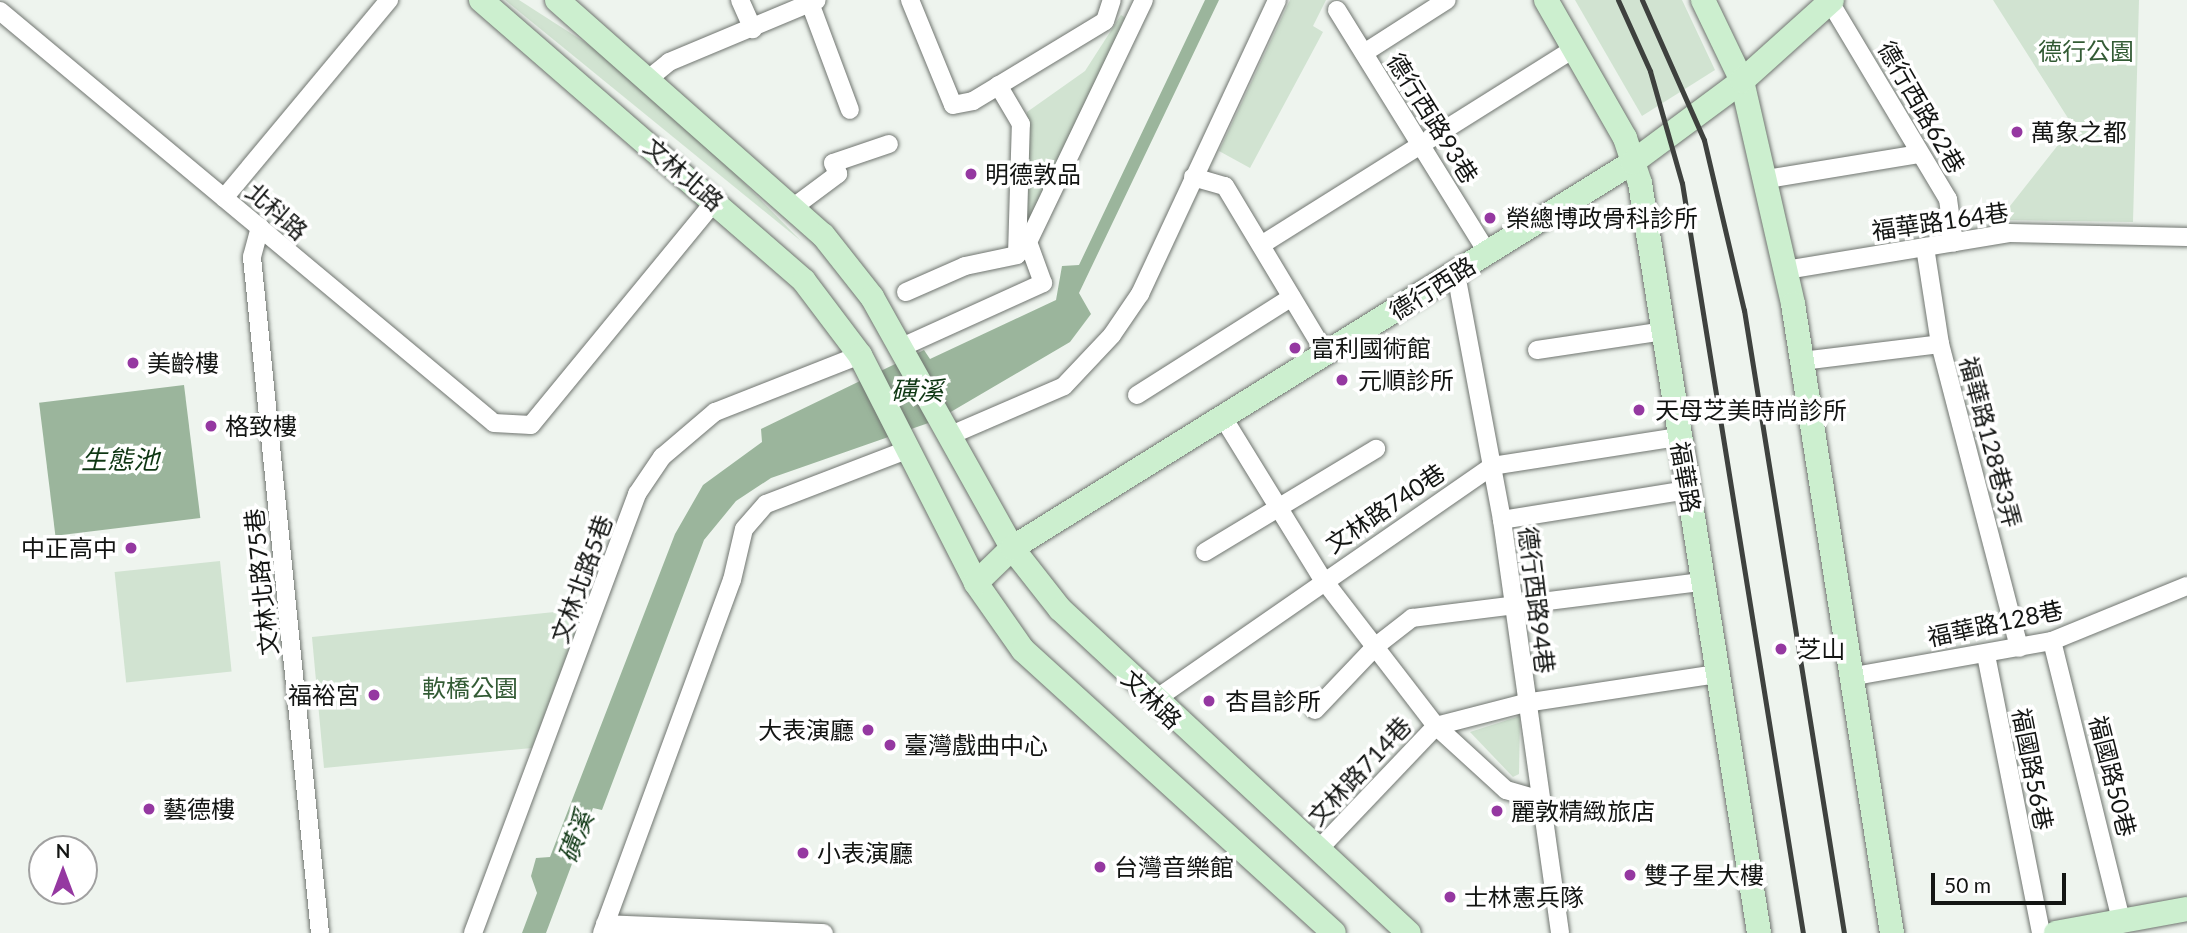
<!DOCTYPE html>
<html>
<head>
<meta charset="utf-8">
<style>
  body { margin:0 }
  #map { position:relative; width:2187px; height:933px; overflow:hidden; background:#eef4ee; font-family:Lato,"Noto Sans TC",sans-serif }
  div>[style] { position:absolute }
  .green>* { inset:0; background:#d1e3d1; transform-origin:0 0 }
  .water>* { inset:0; background:#9bb59c; transform-origin:0 0 }
  .roads { filter:drop-shadow(0 0 2px #707570) drop-shadow(0 0 2px #707570) }
  .street>* { height:18px; margin:-9px; padding:0 9px; transform-origin:9px; border-radius:9px; background:#fff }
  .secondary>* { height:24px; margin:-12px; padding:0 12px; transform-origin:12px; border-radius:12px; background:#ccefcf }
  .rail>* { height:5px; margin:-2.5px; padding:0 2.5px; transform-origin:2.5px; border-radius:2.5px; background:#3e413e }
  .dots>* { width:19px; height:19px; translate:-50% -50%; box-sizing:border-box; border:4px solid #fff; border-radius:50% }
  span { translate:-50% -50%; white-space:nowrap; text-align:center; line-height:1.15; -webkit-text-stroke:7px #fff; paint-order:stroke }
  .park-label { font-size:24px; color:#335b35 }
  .street-label { font-size:24px; color:#131513 }
  .poi-label { font-size:24px; color:#131513 }
  .left { translate:0 -50%; text-align:left }
  .right { translate:-100% -50%; text-align:right }
  .water-label { font-size:26px; color:#0d3612; font-style:italic }
  .north { position:absolute; left:28px; top:835px; width:70px; height:70px; box-sizing:border-box; background:#fff; border:2px solid #a1a1a1; border-radius:50%; rotate:0deg; font-size:19px; font-weight:700; line-height:28px; text-align:center; color:#131513 }
  .north::after { content:''; display:block; margin:auto; width:24px; height:32px; background:#9538a1; clip-path:polygon(50% 0,100% 100%,50% 72%,0 100%) }
  .scale { position:absolute; left:1931px; top:873px; width:135px; height:32px; box-sizing:border-box; border:4px solid #131513; border-top:0; padding-left:9px; font-size:21px; line-height:24px; white-space:nowrap; color:#131513; -webkit-text-stroke:5px #fff; paint-order:stroke }
</style>
</head>
<body>
<div id="map">
  <div class="green">
    <i style="clip-path:polygon(505px 0,519px 0,600px 52px,704px 142px,801px 241px)"></i>
    <i style="clip-path:polygon(1290px 0,1326px 0,1313px 26px,1323px 32px,1250px 168px,1219px 151px)"></i>
    <i style="clip-path:polygon(1575px 0,1682px 0,1715px 70px,1642px 116px)"></i>
    <i style="clip-path:polygon(1993px 0,2139px 0,2133px 222px,1999px 220px,2073px 126px)"></i>
    <i style="clip-path:polygon(1121px 15px,1127px 19px,1023px 233px,1027px 112px,1085px 71px)"></i>
    <i style="left:220px;top:561px;width:111px;height:106px;rotate:84deg"></i>
    <i style="clip-path:polygon(584px 609px,532px 748px,324px 768px,312px 637px)"></i>
    <i style="clip-path:polygon(1520px 716px,1519px 774px,1513px 777px,1470px 732px)"></i>
  </div>
  <div class="water">
    <i style="clip-path:polygon(1205px 0,1219px 0,1079px 293px,1091px 314px,1070px 342px,937px 420px,771px 478px,736px 501px,704px 540px,602px 810px,593px 808px,546px 933px,522px 933px,537px 893px,531px 876px,536px 858px,550px 857px,675px 534px,703px 485px,762px 442px,761px 429px,924px 350px,930px 359px,1056px 300px,1062px 266px,1079px 265px)"></i>
    <i style="left:184px;top:385px;width:134px;height:146px;rotate:83deg"></i>
  </div>
  <div class="roads">
    <div class="street">
      <i style="left:740px;top:0;width:32px;rotate:66deg"></i>
      <i style="left:910px;top:0;width:113px;rotate:67.7deg"></i>
      <i style="left:953px;top:105px;width:20px;rotate:-11deg"></i>
      <i style="left:973px;top:101px;width:154px;rotate:-31.2deg"></i>
      <i style="left:1105px;top:21px;width:22px;rotate:-72deg"></i>
      <i style="left:1830px;top:2px;width:230px;rotate:59.1deg"></i>
      <i style="left:1948px;top:199px;width:44px;rotate:82.2deg"></i>
      <i style="left:810px;top:3px;width:114px;rotate:69.5deg"></i>
      <i style="left:1337px;top:10px;width:285px;rotate:58.2deg"></i>
      <i style="left:0;top:11px;width:643px;rotate:39.83deg"></i>
      <i style="left:494px;top:423px;width:37px;rotate:3deg"></i>
      <i style="left:531px;top:425px;width:290px;rotate:-50.6deg"></i>
      <i style="left:1364px;top:53px;width:98px;rotate:-32.6deg"></i>
      <i style="left:647px;top:80px;width:28px;rotate:-39deg"></i>
      <i style="left:669px;top:62px;width:160px;rotate:-22.7deg"></i>
      <i style="left:1193px;top:177px;width:33px;rotate:16deg"></i>
      <i style="left:1225px;top:186px;width:196px;rotate:59deg"></i>
      <i style="left:1767px;top:179px;width:155px;rotate:-9.3deg"></i>
      <i style="left:224px;top:198px;width:258px;rotate:-50.2deg"></i>
      <i style="left:795px;top:206px;width:54px;rotate:-36.7deg"></i>
      <i style="left:838px;top:174px;width:12px;rotate:-114deg"></i>
      <i style="left:833px;top:163px;width:59px;rotate:-18.7deg"></i>
      <i style="left:260px;top:227px;width:31px;rotate:105deg"></i>
      <i style="left:252px;top:257px;width:679px;rotate:84.26deg"></i>
      <i style="left:1261px;top:245px;width:368px;rotate:-32.1deg"></i>
      <i style="left:1925px;top:247px;width:98px;rotate:81.2deg"></i>
      <i style="left:1940px;top:344px;width:314px;rotate:75.4deg"></i>
      <i style="left:1786px;top:270px;width:226px;rotate:-9.4deg"></i>
      <i style="left:2009px;top:233px;width:178px;rotate:1.3deg"></i>
      <i style="left:1456px;top:274px;width:250px;rotate:79.4deg"></i>
      <i style="left:1502px;top:520px;width:417px;rotate:82deg"></i>
      <i style="left:906px;top:292px;width:64px;rotate:-23.8deg"></i>
      <i style="left:965px;top:266px;width:53px;rotate:-11.9deg"></i>
      <i style="left:1017px;top:255px;width:131px;rotate:-88.3deg"></i>
      <i style="left:1021px;top:124px;width:45px;rotate:-120.5deg"></i>
      <i style="left:902px;top:347px;width:155px;rotate:-24.4deg"></i>
      <i style="left:1043px;top:283px;width:44px;rotate:-110.1deg"></i>
      <i style="left:1028px;top:242px;width:268px;rotate:-64.4deg"></i>
      <i style="left:1537px;top:350px;width:128px;rotate:-8.5deg"></i>
      <i style="left:1802px;top:361px;width:139px;rotate:-7deg"></i>
      <i style="left:1137px;top:395px;width:183px;rotate:-32.3deg"></i>
      <i style="left:1224px;top:419px;width:187px;rotate:58.4deg"></i>
      <i style="left:1322px;top:578px;width:187px;rotate:52.4deg"></i>
      <i style="left:1436px;top:726px;width:95px;rotate:42.4deg"></i>
      <i style="left:1506px;top:790px;width:33px;rotate:16deg"></i>
      <i style="left:951px;top:435px;width:123px;rotate:-23.4deg"></i>
      <i style="left:1064px;top:386px;width:70px;rotate:-46.7deg"></i>
      <i style="left:1112px;top:335px;width:50px;rotate:-55.7deg"></i>
      <i style="left:1140px;top:294px;width:324px;rotate:-65deg"></i>
      <i style="left:1502px;top:520px;width:188px;rotate:-9.2deg"></i>
      <i style="left:1205px;top:552px;width:200px;rotate:-31.1deg"></i>
      <i style="left:2052px;top:641px;width:291px;rotate:76.1deg"></i>
      <i style="left:1986px;top:655px;width:283px;rotate:78.8deg"></i>
      <i style="left:1849px;top:677px;width:206px;rotate:-10.1deg"></i>
      <i style="left:2052px;top:641px;width:146px;rotate:-22.2deg"></i>
      <i style="left:1153px;top:701px;width:412px;rotate:-34.7deg"></i>
      <i style="left:1492px;top:466px;width:188px;rotate:-8.9deg"></i>
      <i style="left:1315px;top:710px;width:88px;rotate:-46.4deg"></i>
      <i style="left:1376px;top:646px;width:46px;rotate:-37.9deg"></i>
      <i style="left:1412px;top:618px;width:293px;rotate:-7.1deg"></i>
      <i style="left:1317px;top:851px;width:173px;rotate:-46.4deg"></i>
      <i style="left:1436px;top:726px;width:92px;rotate:-14.5deg"></i>
      <i style="left:1525px;top:703px;width:194px;rotate:-8.6deg"></i>
      <i style="left:605px;top:924px;width:219px;rotate:2.4deg"></i>
      <i style="left:473px;top:933px;width:469px;rotate:-69.5deg"></i>
      <i style="left:637px;top:494px;width:45px;rotate:-56deg"></i>
      <i style="left:662px;top:457px;width:70px;rotate:-40.3deg"></i>
      <i style="left:715px;top:412px;width:156px;rotate:-21.5deg"></i>
      <i style="left:602px;top:933px;width:376px;rotate:-69.8deg"></i>
      <i style="left:732px;top:580px;width:52px;rotate:-76.8deg"></i>
      <i style="left:744px;top:529px;width:33px;rotate:-49deg"></i>
      <i style="left:766px;top:504px;width:153px;rotate:-21deg"></i>
    </div>
    <div class="secondary">
      <i style="left:481px;top:0;width:428px;rotate:41deg"></i>
      <i style="left:804px;top:281px;width:93px;rotate:52.9deg"></i>
      <i style="left:860px;top:355px;width:256px;rotate:63deg"></i>
      <i style="left:976px;top:583px;width:82px;rotate:55deg"></i>
      <i style="left:1023px;top:650px;width:420px;rotate:42.3deg"></i>
      <i style="left:557px;top:0;width:355px;rotate:41.5deg"></i>
      <i style="left:823px;top:235px;width:79px;rotate:51.7deg"></i>
      <i style="left:872px;top:297px;width:287px;rotate:60.8deg"></i>
      <i style="left:1012px;top:548px;width:78px;rotate:51.8deg"></i>
      <i style="left:1060px;top:609px;width:476px;rotate:42.9deg"></i>
      <i style="left:1546px;top:0;width:159px;rotate:60.2deg"></i>
      <i style="left:1625px;top:138px;width:47px;rotate:71.6deg"></i>
      <i style="left:1640px;top:183px;width:759px;rotate:80.98deg"></i>
      <i style="left:1703px;top:0;width:90px;rotate:64.3deg"></i>
      <i style="left:1742px;top:81px;width:229px;rotate:77.1deg"></i>
      <i style="left:1793px;top:304px;width:637px;rotate:81.06deg"></i>
      <i style="left:976px;top:583px;width:50px;rotate:-44.2deg"></i>
      <i style="left:1012px;top:548px;width:731px;rotate:-31.86deg"></i>
      <i style="left:1633px;top:162px;width:136px;rotate:-36.6deg"></i>
      <i style="left:1742px;top:81px;width:121px;rotate:-42deg"></i>
      <i style="left:2056px;top:933px;width:133px;rotate:-10.4deg"></i>
    </div>
  </div>
  <div class="rail">
    <i style="left:1618px;top:0;width:78px;rotate:65.7deg"></i>
    <i style="left:1650px;top:71px;width:116px;rotate:74.1deg"></i>
    <i style="left:1682px;top:183px;width:760px;rotate:80.84deg"></i>
    <i style="left:1642px;top:0;width:153px;rotate:66.1deg"></i>
    <i style="left:1704px;top:140px;width:175px;rotate:76.8deg"></i>
    <i style="left:1744px;top:310px;width:631px;rotate:80.88deg"></i>
  </div>
  <div class="dots">
    <i style="left:2017px;top:132px;background:#9538a1"></i>
    <i style="left:971px;top:174px;background:#9538a1"></i>
    <i style="left:1490px;top:218px;background:#9538a1"></i>
    <i style="left:1295px;top:348px;background:#9538a1"></i>
    <i style="left:133px;top:363px;background:#9538a1"></i>
    <i style="left:1342px;top:380px;background:#9538a1"></i>
    <i style="left:1639px;top:410px;background:#9538a1"></i>
    <i style="left:211px;top:426px;background:#9538a1"></i>
    <i style="left:131px;top:548px;background:#9538a1"></i>
    <i style="left:1781px;top:649px;background:#9538a1"></i>
    <i style="left:374px;top:695px;background:#9538a1"></i>
    <i style="left:1209px;top:701px;background:#9538a1"></i>
    <i style="left:868px;top:730px;background:#9538a1"></i>
    <i style="left:890px;top:745px;background:#9538a1"></i>
    <i style="left:149px;top:809px;background:#9538a1"></i>
    <i style="left:1497px;top:811px;background:#9538a1"></i>
    <i style="left:803px;top:853px;background:#9538a1"></i>
    <i style="left:1100px;top:867px;background:#9538a1"></i>
    <i style="left:1630px;top:875px;background:#9538a1"></i>
    <i style="left:1450px;top:897px;background:#9538a1"></i>
  </div>
  <div class="park-label">
    <span style="left:2086px;top:51px">德行公園</span>
    <span style="left:470px;top:688px">軟橋公園</span>
  </div>
  <div class="street-label">
    <span style="left:1922px;top:107px;rotate:60deg">德行西路62巷</span>
    <span style="left:1433px;top:118px;rotate:58deg">德行西路93巷</span>
    <span style="left:684px;top:174px;rotate:41deg">文林北路</span>
    <span style="left:277px;top:211px;rotate:41deg">北科路</span>
    <span style="left:1940px;top:221px;rotate:-8deg">福華路164巷</span>
    <span style="left:1432px;top:288px;rotate:-32deg">德行西路</span>
    <span style="left:1991px;top:442px;rotate:75deg">福華路128巷3弄</span>
    <span style="left:1686px;top:477px;rotate:80deg">福華路</span>
    <span style="left:1385px;top:508px;rotate:-34deg">文林路740巷</span>
    <span style="left:581px;top:579px;rotate:-70deg">文林北路5巷</span>
    <span style="left:261px;top:582px;rotate:-96deg">文林北路75巷</span>
    <span style="left:1537px;top:600px;rotate:83deg">德行西路94巷</span>
    <span style="left:1995px;top:623px;rotate:-12deg">福華路128巷</span>
    <span style="left:1152px;top:699px;rotate:44deg">文林路</span>
    <span style="left:2033px;top:769px;rotate:79deg">福國路56巷</span>
    <span style="left:1359px;top:771px;rotate:-47deg">文林路714巷</span>
    <span style="left:2113px;top:776px;rotate:76deg">福國路50巷</span>
  </div>
  <div class="poi-label">
    <span class="left" style="left:2031px;top:132px">萬象之都</span>
    <span class="left" style="left:985px;top:174px">明德敦品</span>
    <span class="left" style="left:1506px;top:218px">榮總博政骨科診所</span>
    <span class="left" style="left:1311px;top:348px">富利國術館</span>
    <span class="left" style="left:147px;top:363px">美齡樓</span>
    <span class="left" style="left:1358px;top:380px">元順診所</span>
    <span class="left" style="left:1655px;top:410px">天母芝美時尚診所</span>
    <span class="left" style="left:225px;top:426px">格致樓</span>
    <span class="right" style="left:117px;top:548px">中正高中</span>
    <span class="left" style="left:1797px;top:649px">芝山</span>
    <span class="right" style="left:360px;top:695px">福裕宮</span>
    <span class="left" style="left:1225px;top:701px">杏昌診所</span>
    <span class="right" style="left:854px;top:730px">大表演廳</span>
    <span class="left" style="left:904px;top:745px">臺灣戲曲中心</span>
    <span class="left" style="left:163px;top:809px">藝德樓</span>
    <span class="left" style="left:1511px;top:811px">麗敦精緻旅店</span>
    <span class="left" style="left:817px;top:853px">小表演廳</span>
    <span class="left" style="left:1114px;top:867px">台灣音樂館</span>
    <span class="left" style="left:1644px;top:875px">雙子星大樓</span>
    <span class="left" style="left:1464px;top:897px">士林憲兵隊</span>
  </div>
  <div class="water-label">
    <span style="left:917px;top:391px">磺溪</span>
    <span style="left:120px;top:460px">生態池</span>
    <span style="left:576px;top:837px;rotate:-69deg">磺溪</span>
  </div>
  <div class="north">N</div>
  <div class="scale">50 m</div>
</div>
</body>
</html>
